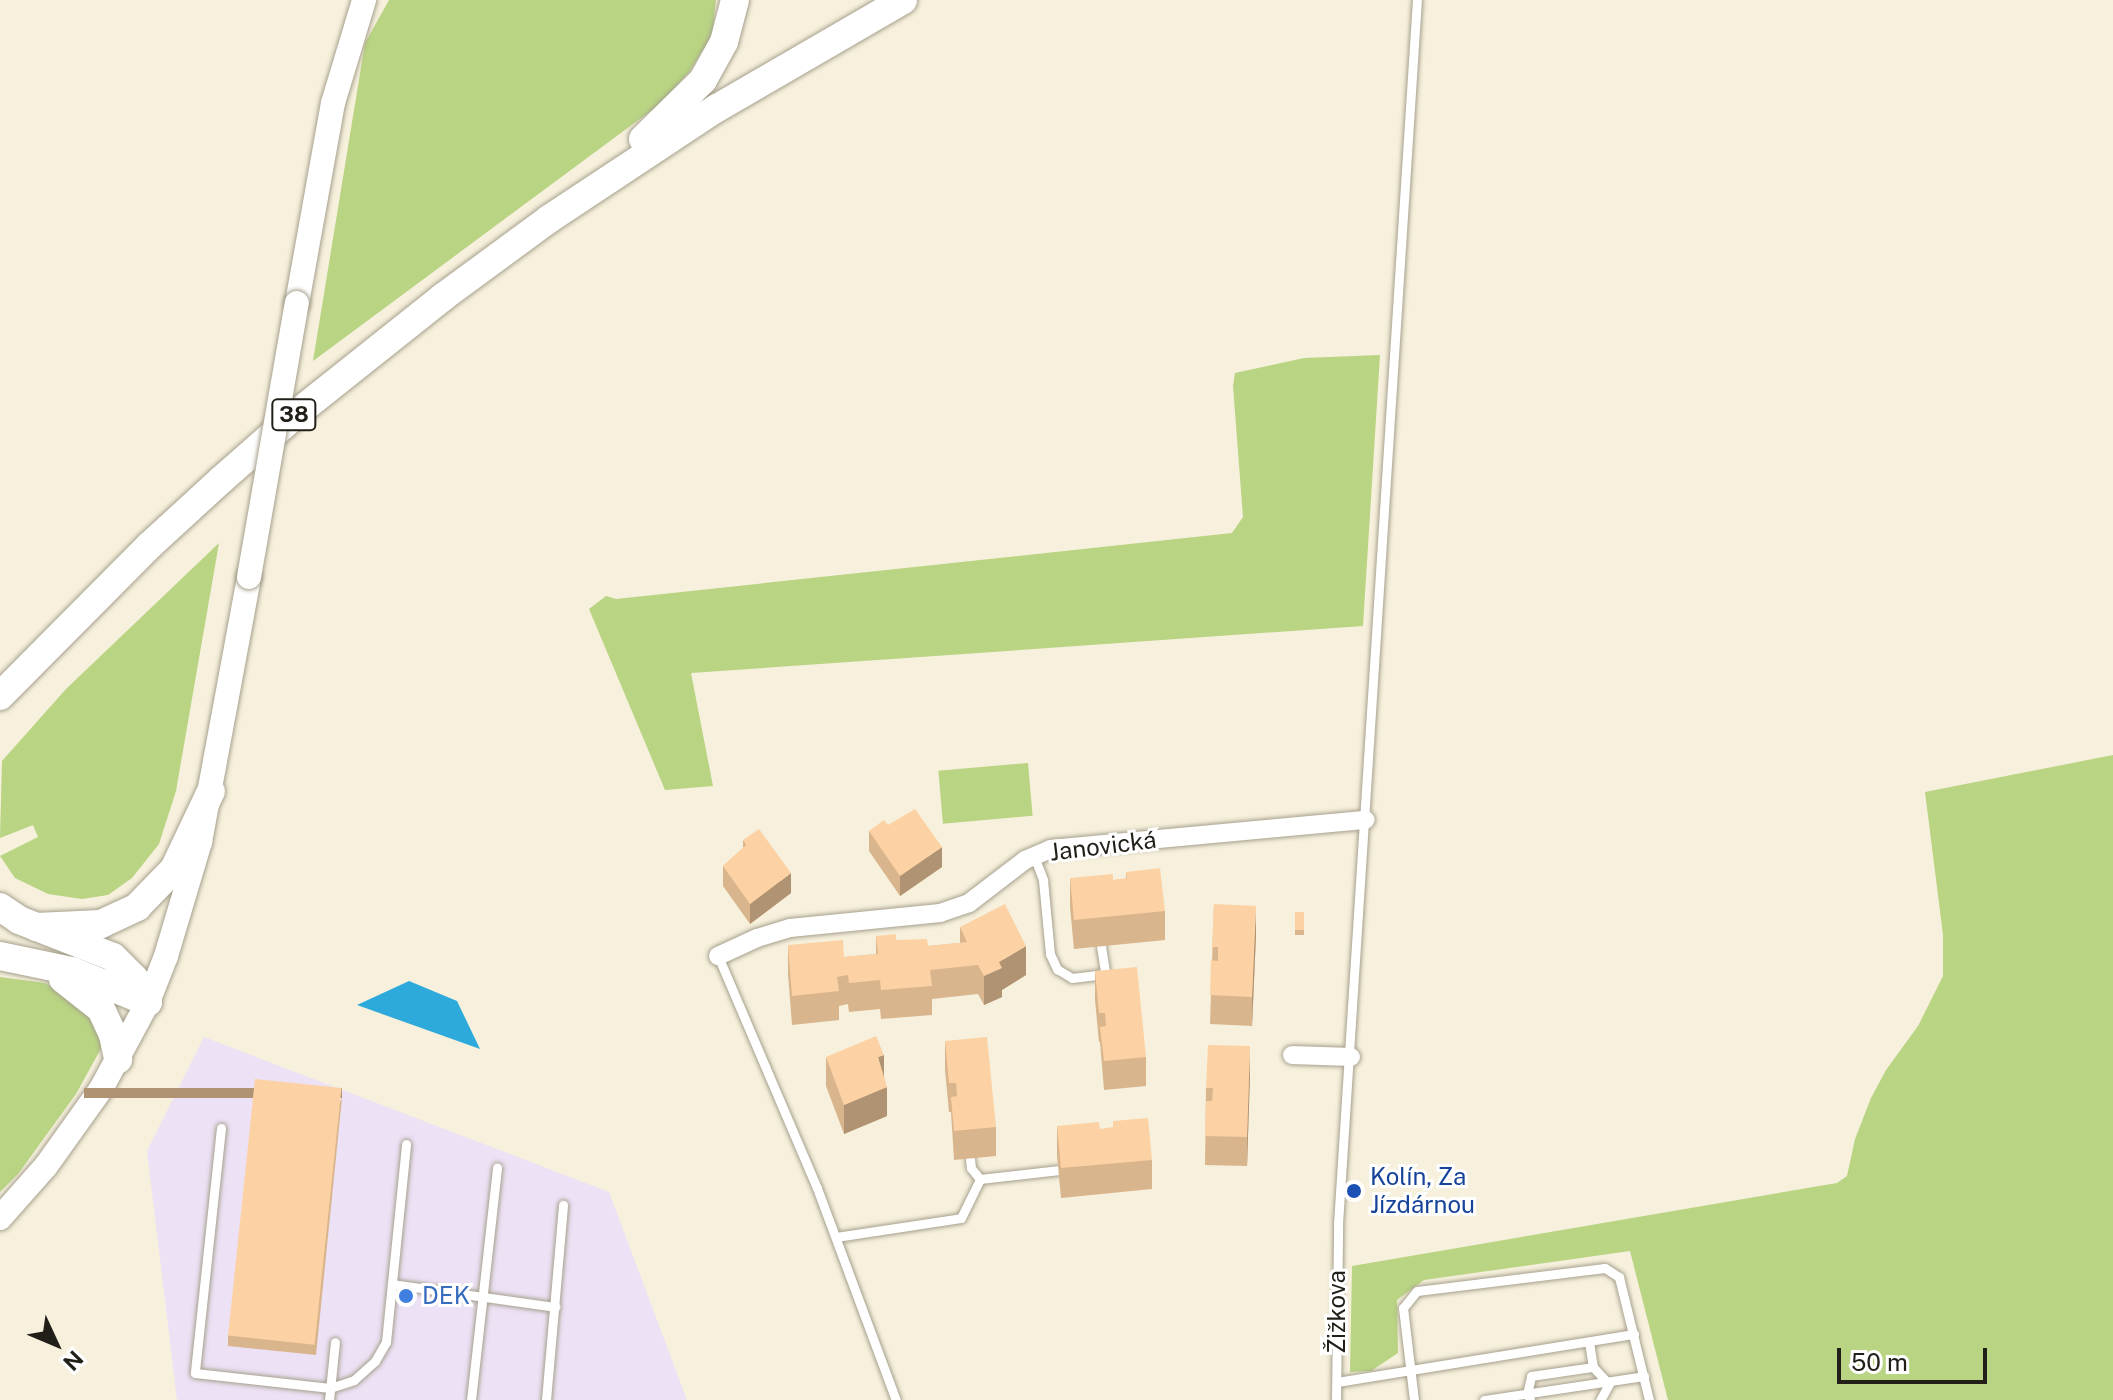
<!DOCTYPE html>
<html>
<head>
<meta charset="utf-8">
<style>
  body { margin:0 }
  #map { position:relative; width:2113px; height:1400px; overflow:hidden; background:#f6f0dc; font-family:"Public Sans",sans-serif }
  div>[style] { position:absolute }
  .commercial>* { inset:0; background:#ece1f5 }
  .green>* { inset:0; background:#b9d483; transform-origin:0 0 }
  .water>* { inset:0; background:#2daadb }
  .roads { filter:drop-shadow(0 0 2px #a6a08d) drop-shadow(0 0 2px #a6a08d) }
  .lane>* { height:9px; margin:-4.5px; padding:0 4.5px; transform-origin:4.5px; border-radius:4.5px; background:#fff }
  .street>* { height:18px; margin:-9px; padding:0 9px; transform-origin:9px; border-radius:9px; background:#fff }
  .secondary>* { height:24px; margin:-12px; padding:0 12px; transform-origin:12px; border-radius:12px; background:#fff }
  .primary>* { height:28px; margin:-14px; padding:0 14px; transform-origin:14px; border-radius:14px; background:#fff }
  .bridges { filter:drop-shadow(0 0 2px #a6a08d) drop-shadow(0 0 2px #a6a08d) }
  .secondary-bridge>* { height:24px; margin:-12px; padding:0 12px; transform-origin:12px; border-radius:12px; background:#fff }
  .wall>* { inset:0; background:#d9b58d; transform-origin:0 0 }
  .shaded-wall>* { inset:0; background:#b09373; transform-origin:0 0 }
  .building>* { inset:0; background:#fcd2a4; transform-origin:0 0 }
  .dots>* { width:22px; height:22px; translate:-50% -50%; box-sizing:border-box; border:4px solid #fff; border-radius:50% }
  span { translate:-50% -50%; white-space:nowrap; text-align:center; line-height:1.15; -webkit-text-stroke:6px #fff; paint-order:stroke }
  .shield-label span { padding:2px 6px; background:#fff; border:2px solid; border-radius:6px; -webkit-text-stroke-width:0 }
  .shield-label { font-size:22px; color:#211f18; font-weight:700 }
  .street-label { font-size:24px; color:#211f18 }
  .transit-label { font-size:24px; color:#164399 }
  .left { translate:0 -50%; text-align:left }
  .shop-label { font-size:24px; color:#366cbe }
  .north { position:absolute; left:16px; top:1304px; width:80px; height:80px; -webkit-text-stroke:6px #fff; paint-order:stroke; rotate:134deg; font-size:22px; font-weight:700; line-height:32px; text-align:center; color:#211f18 }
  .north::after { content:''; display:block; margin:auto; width:28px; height:36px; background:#211f18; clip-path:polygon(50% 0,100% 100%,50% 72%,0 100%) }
  .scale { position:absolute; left:1837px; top:1348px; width:150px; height:36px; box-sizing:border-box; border:4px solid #211f18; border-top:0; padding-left:10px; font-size:24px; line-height:28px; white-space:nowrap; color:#211f18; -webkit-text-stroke:6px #fff; paint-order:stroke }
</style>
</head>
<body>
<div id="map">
  <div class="commercial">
    <i style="clip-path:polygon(204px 1037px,609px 1192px,687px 1400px,177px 1400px,147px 1151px)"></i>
  </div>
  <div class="green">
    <i style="clip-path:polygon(389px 0,716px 0,712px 36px,689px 72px,660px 104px,313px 361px,365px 43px)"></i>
    <i style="clip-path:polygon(1380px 355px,1363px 626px,691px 673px,713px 786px,665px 790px,589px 609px,606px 596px,616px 599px,1232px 533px,1243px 517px,1233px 386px,1235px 373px,1304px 358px)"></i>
    <i style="clip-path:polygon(219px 543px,176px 791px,159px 844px,132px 878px,108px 895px,82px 899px,48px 894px,15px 878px,0 856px,38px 837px,33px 825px,0 838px,2px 761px,66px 689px)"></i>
    <i style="clip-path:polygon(2113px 755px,2113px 1400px,1668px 1400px,1630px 1251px,1424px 1280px,1397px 1300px,1398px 1353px,1371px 1371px,1350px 1372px,1352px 1266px,1837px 1183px,1847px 1176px,1855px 1139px,1871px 1098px,1886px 1070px,1918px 1026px,1943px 976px,1943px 935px,1925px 792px)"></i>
    <i style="left:1028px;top:763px;width:53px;height:90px;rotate:85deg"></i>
    <i style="clip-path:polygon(0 977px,45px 983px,88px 1011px,103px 1045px,76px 1094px,18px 1174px,0 1192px)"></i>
  </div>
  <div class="water">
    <i style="clip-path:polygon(409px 981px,457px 1001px,480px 1049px,357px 1005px)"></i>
  </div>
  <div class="roads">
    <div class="lane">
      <i style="left:1034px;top:856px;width:26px;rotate:69deg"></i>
      <i style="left:1043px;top:880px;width:74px;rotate:84.6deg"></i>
      <i style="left:1050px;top:954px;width:17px;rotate:65deg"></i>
      <i style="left:1057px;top:969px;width:17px;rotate:31deg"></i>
      <i style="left:1072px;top:978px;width:33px;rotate:-7deg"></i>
      <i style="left:1101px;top:946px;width:33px;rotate:81deg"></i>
      <i style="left:718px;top:956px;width:252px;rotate:66.9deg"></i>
      <i style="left:817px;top:1188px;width:226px;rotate:69.6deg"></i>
      <i style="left:221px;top:1128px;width:246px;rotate:96.1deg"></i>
      <i style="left:195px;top:1373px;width:136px;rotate:6.3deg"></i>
      <i style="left:330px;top:1388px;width:25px;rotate:-18deg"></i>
      <i style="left:354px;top:1380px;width:28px;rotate:-42deg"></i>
      <i style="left:375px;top:1361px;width:22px;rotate:-60deg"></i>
      <i style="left:386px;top:1342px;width:199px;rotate:-84.2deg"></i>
      <i style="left:970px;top:1159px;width:9px;rotate:84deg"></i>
      <i style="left:971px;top:1168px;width:14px;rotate:51deg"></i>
      <i style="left:836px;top:1237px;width:126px;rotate:-8.6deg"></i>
      <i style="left:961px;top:1218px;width:43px;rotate:-64deg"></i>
      <i style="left:980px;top:1179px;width:80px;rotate:-6.5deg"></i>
      <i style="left:392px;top:1284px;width:165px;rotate:8deg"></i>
      <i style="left:1589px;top:1342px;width:25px;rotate:81deg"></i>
      <i style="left:1337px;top:1382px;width:301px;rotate:-9.2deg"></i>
      <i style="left:1530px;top:1399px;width:6px;rotate:-121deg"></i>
      <i style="left:1527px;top:1394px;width:18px;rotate:-77deg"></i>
      <i style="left:1531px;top:1376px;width:63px;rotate:-8.3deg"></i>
      <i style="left:1593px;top:1367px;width:23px;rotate:47deg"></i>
      <i style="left:1609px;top:1384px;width:18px;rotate:119deg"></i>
      <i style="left:329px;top:1400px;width:58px;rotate:-84.1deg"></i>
      <i style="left:471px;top:1400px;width:234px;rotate:-83.6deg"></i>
      <i style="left:546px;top:1400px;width:196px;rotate:-85deg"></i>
      <i style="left:1336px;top:1400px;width:176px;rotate:-89.3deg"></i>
      <i style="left:1338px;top:1224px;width:1227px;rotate:-86.31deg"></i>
      <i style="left:1414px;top:1400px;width:93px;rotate:-96.8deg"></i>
      <i style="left:1403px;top:1308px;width:22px;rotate:-51deg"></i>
      <i style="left:1417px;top:1291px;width:189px;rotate:-7deg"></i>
      <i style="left:1605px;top:1268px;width:17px;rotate:33deg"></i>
      <i style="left:1619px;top:1277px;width:127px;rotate:76.3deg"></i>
      <i style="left:1484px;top:1400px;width:162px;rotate:-8.5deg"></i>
    </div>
    <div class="street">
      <i style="left:718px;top:956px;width:43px;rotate:-24.8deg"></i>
      <i style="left:757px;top:938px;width:34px;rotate:-17deg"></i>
      <i style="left:790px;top:928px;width:151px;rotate:-5.7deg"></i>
      <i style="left:940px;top:913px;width:31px;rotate:-19deg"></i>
      <i style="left:969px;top:903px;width:71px;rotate:-37.5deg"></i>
      <i style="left:1025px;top:860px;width:28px;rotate:-23deg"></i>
      <i style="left:1051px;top:849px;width:316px;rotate:-5.3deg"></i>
      <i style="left:1292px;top:1055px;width:59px;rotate:1.9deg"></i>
    </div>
    <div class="secondary">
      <i style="left:297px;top:303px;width:203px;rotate:-79.8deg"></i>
      <i style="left:333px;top:103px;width:108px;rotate:-73.2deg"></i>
      <i style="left:0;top:1218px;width:69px;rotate:-48.5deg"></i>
      <i style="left:46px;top:1166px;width:95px;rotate:-54.5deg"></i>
      <i style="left:101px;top:1089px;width:99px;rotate:-61.6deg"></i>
      <i style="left:148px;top:1002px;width:49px;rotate:-68.6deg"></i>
      <i style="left:166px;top:956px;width:119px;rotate:-73.4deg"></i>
      <i style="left:200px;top:842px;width:269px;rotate:-79.5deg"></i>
    </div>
    <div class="primary">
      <i style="left:643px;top:139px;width:84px;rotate:-44.5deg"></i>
      <i style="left:703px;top:80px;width:43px;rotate:-61.1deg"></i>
      <i style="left:724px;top:42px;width:43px;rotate:-75.3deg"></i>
      <i style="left:0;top:696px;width:211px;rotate:-45.2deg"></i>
      <i style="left:149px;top:546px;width:98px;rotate:-42.5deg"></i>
      <i style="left:221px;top:480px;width:100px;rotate:-41.3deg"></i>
      <i style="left:296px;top:414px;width:188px;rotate:-38.5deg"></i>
      <i style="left:443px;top:297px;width:132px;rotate:-36.3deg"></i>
      <i style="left:549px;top:219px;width:201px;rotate:-33.5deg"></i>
      <i style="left:717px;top:108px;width:215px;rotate:-30.1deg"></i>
      <i style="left:0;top:907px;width:23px;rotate:34deg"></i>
      <i style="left:19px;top:920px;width:101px;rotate:21.5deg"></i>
      <i style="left:113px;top:957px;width:30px;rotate:45deg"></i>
      <i style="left:134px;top:978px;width:28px;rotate:60deg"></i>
      <i style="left:36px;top:927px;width:65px;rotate:-2.6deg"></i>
      <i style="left:101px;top:924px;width:40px;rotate:-25deg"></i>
      <i style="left:137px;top:907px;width:53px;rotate:-45.8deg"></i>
      <i style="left:174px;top:869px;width:86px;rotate:-64.6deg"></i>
      <i style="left:0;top:956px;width:74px;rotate:11.8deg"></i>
      <i style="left:72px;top:971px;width:82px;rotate:22.2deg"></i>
      <i style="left:63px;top:979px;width:48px;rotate:38.3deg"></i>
      <i style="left:101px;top:1009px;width:29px;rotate:65deg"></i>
      <i style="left:113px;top:1035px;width:25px;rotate:78deg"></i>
    </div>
  </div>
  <div class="bridges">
    <div class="secondary-bridge">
      <i style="left:249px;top:577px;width:278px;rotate:-80.1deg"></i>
    </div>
  </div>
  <div class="wall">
    <i style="clip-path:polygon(888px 825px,942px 867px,900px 896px,869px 851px,869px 831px)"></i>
    <i style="clip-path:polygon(743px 840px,791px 893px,750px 924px,723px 886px,723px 866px,743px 848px)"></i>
    <i style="clip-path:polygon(1126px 872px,1165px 911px,1165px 940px,1074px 949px,1070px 907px,1070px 878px,1113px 880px,1126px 879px)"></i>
    <i style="clip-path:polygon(1214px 904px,1256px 935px,1252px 1026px,1210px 1024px)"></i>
    <i style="left:1295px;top:912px;width:9px;height:23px"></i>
    <i style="clip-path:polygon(960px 927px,1026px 975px,1002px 990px,1002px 997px,984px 1005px,978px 994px,932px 999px,932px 1015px,881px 1019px,880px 1009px,849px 1012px,848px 1004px,839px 1006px,839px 1020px,792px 1025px,788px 974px,788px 945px,844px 957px,876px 954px,876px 936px,928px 946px,960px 943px)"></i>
    <i style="clip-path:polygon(1095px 971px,1146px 1057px,1146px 1086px,1104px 1090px,1100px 1042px,1099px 1042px,1095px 1000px)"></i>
    <i style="clip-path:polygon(945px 1041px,996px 1127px,996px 1156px,954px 1160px,951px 1112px,949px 1112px,945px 1070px)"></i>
    <i style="clip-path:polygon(826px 1057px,884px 1076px,887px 1116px,844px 1134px,826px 1086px)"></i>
    <i style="clip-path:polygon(1250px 1075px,1247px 1166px,1205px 1165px,1206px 1088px)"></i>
    <i style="clip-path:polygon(342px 1098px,316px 1355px,228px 1346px,228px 1336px)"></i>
    <i style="clip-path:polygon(1057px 1126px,1100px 1129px,1152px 1160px,1152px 1189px,1061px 1198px,1057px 1155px)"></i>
  </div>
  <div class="shaded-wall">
    <i style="clip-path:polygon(942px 847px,942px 867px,900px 896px,900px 876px)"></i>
    <i style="clip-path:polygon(791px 873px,791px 893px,750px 924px,750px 904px)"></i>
    <i style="clip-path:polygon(1256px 906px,1256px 935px,1252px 1026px,1252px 997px)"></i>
    <i style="clip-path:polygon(1026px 946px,1026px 975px,1002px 990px,1002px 997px,984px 1005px,984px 976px,999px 962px)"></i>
    <i style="clip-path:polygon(1250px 1046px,1250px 1075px,1247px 1166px,1247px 1137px)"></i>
    <i style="clip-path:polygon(884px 1055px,884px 1084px,878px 1057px)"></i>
    <i style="clip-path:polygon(887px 1087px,887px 1116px,844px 1134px,844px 1105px)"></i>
    <i style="left:342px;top:1088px;width:10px;height:258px;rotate:90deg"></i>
  </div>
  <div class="building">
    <i style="clip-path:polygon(915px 809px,942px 847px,900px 876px,869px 831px,884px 820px,888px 825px)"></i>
    <i style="clip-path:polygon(759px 829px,791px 873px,750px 904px,723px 866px,746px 845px,743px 840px)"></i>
    <i style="clip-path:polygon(1160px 868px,1165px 911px,1074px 920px,1070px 878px,1113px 874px,1113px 880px,1127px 878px,1126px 872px)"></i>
    <i style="clip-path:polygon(1005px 904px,1026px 946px,999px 962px,1002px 968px,984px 976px,978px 965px,930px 970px,932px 986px,881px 990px,880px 980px,849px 983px,848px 975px,837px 977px,839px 991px,792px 996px,788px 945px,843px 940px,844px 957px,878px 954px,876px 936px,896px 934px,896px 940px,927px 939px,928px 946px,967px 942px,960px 927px)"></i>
    <i style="clip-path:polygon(1214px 904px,1256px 906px,1252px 997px,1210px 995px,1211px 960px,1218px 961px,1218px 947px,1212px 947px)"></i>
    <i style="left:1295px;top:912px;width:9px;height:18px"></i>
    <i style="clip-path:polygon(1137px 967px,1146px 1057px,1104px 1061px,1100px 1027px,1106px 1026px,1105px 1013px,1099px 1013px,1095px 971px)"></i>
    <i style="clip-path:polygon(876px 1036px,884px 1055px,878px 1057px,887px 1087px,844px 1105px,826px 1057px)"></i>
    <i style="clip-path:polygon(987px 1037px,996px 1127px,954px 1131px,951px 1097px,957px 1096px,956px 1083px,949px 1083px,945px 1041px)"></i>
    <i style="clip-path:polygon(1208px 1045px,1250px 1046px,1247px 1137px,1205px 1136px,1206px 1101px,1212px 1101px,1213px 1088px,1206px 1088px)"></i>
    <i style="left:255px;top:1079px;width:87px;height:258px;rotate:6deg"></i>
    <i style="clip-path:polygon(1148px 1118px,1152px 1160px,1061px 1168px,1057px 1126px,1099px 1122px,1100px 1129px,1113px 1127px,1113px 1121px)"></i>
  </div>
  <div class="dots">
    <i style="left:1354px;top:1191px;background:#1a4fb4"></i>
    <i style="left:406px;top:1296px;background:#3f7fe0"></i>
  </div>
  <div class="shield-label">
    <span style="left:294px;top:415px">38</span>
  </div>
  <div class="street-label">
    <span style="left:1103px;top:846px;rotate:-7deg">Janovická</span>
    <span style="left:1337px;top:1312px;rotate:-90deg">Žižkova</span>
  </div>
  <div class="transit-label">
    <span class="left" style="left:1370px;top:1191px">Kolín, Za<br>Jízdárnou</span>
  </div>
  <div class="shop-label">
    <span class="left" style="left:422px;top:1296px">DEK</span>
  </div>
  <div class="north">N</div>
  <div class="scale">50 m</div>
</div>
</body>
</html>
